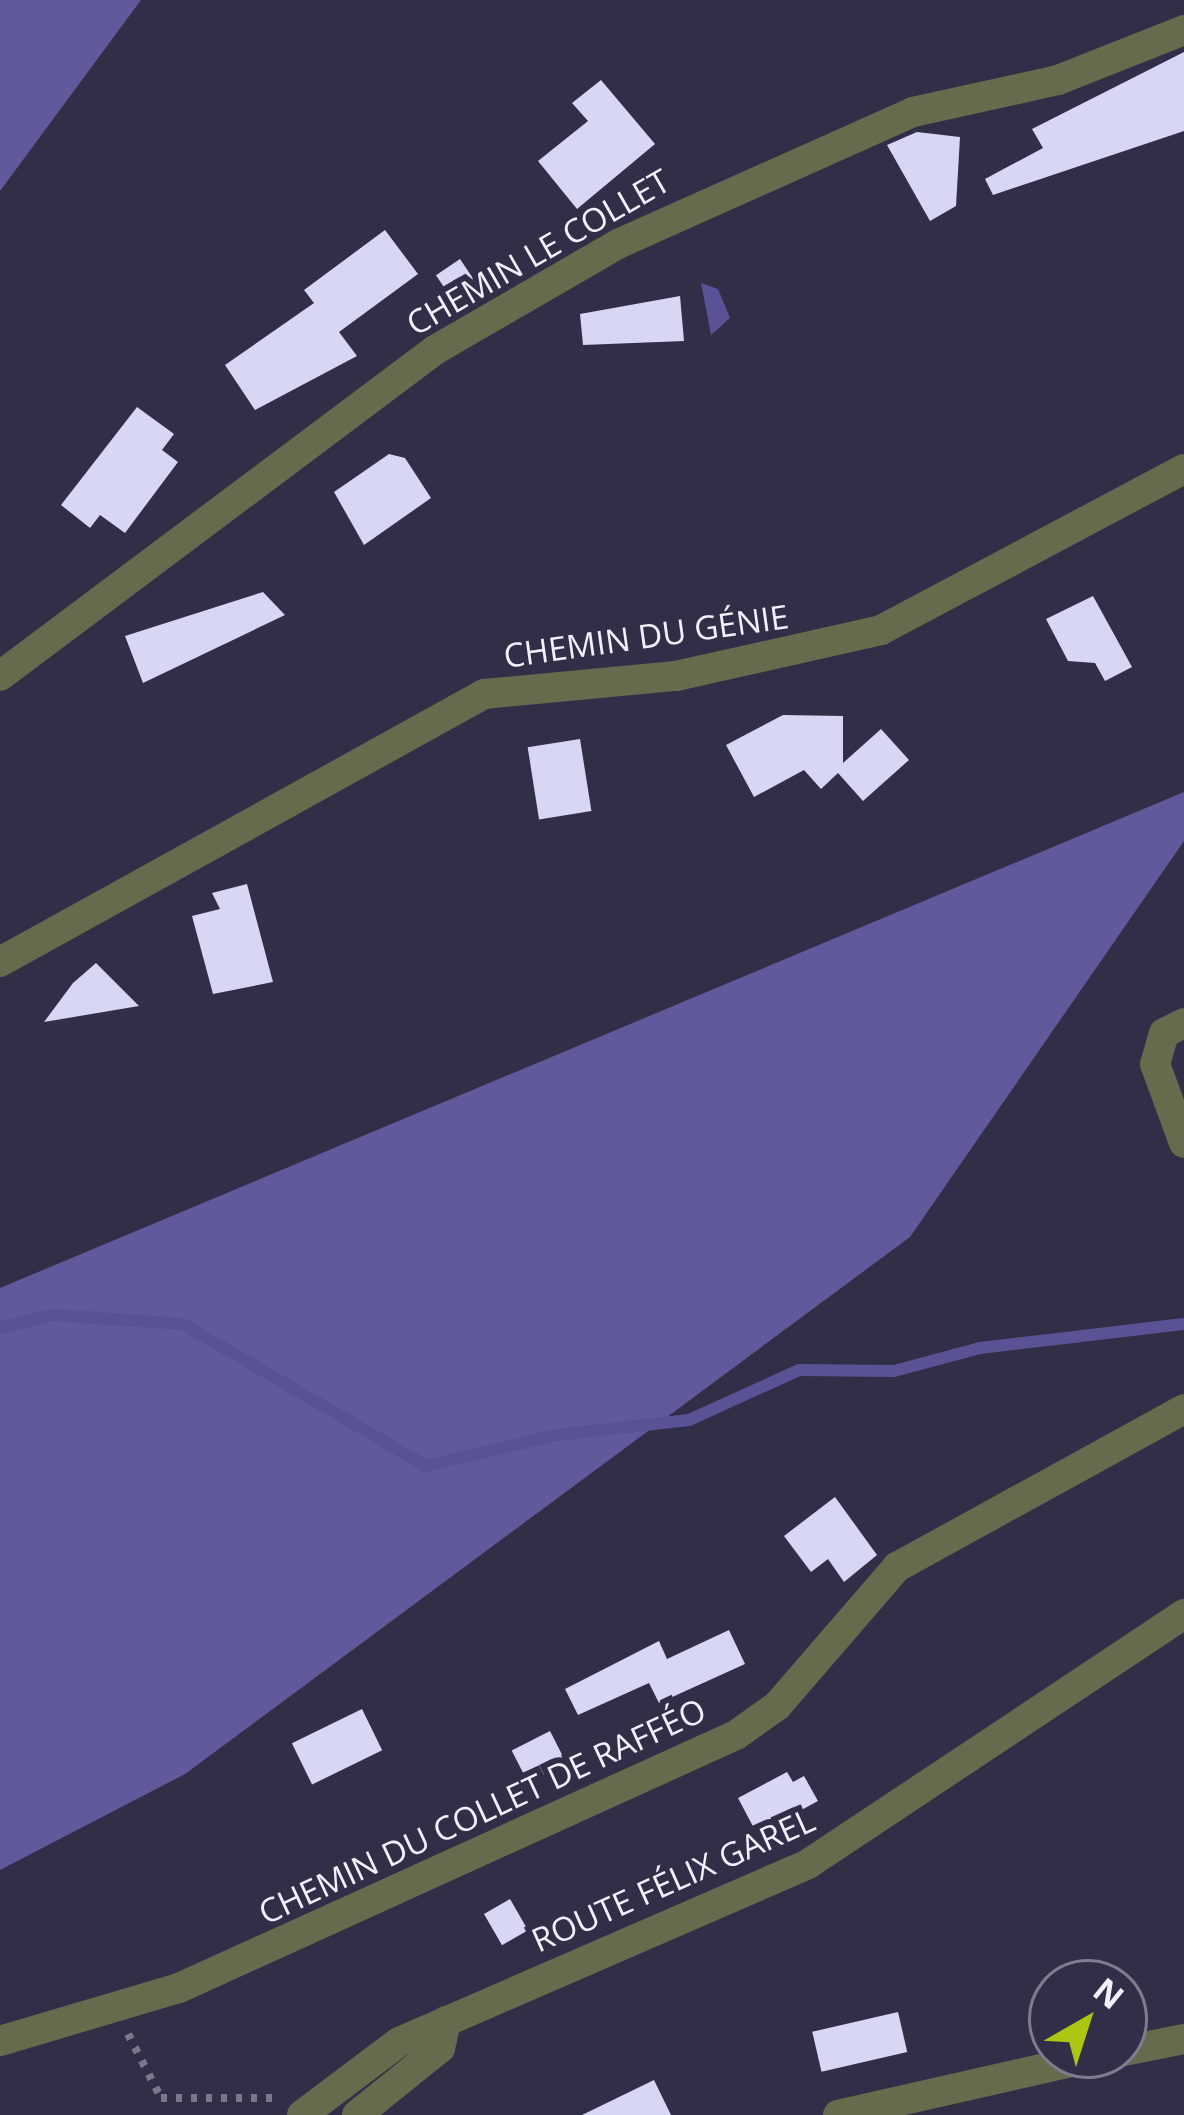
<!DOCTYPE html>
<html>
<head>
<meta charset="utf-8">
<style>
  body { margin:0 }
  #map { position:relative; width:1184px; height:2115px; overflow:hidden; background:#302f47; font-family:"Open Sans",sans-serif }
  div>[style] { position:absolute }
  .forest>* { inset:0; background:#605a9d }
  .water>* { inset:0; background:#595295 }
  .stream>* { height:12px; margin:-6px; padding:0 6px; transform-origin:6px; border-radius:6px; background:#595295 }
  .building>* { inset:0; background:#d7d6f5; transform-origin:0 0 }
  .path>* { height:8px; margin-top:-4px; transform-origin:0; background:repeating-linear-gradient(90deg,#78778b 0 6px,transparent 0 15px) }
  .minor>* { height:30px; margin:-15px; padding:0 15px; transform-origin:15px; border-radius:15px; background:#656c4d }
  span { translate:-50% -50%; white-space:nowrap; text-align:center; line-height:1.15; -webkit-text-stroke:12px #302f47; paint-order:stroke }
  .street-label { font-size:33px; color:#f1f1fd }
  .north { position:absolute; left:1028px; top:1959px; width:120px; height:120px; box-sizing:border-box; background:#302f47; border:3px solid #7d7d90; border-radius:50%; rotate:39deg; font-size:33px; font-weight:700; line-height:48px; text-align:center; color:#f1f1fd }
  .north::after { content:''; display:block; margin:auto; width:42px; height:54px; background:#acc613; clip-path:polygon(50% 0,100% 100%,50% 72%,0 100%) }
</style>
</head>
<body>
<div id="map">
  <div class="forest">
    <i style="clip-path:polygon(0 0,141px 0,0 191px)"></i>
    <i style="clip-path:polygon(1184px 792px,1184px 841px,910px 1237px,185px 1774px,0 1870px,0 1288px)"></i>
  </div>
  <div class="water">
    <i style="clip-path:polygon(701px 283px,718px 289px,730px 318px,711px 335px)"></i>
  </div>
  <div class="stream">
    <i style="left:0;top:1328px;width:54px;rotate:-14deg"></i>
    <i style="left:52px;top:1315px;width:131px;rotate:3.9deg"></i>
    <i style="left:183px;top:1324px;width:281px;rotate:30.3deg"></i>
    <i style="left:426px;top:1466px;width:134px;rotate:-13.4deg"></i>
    <i style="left:556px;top:1435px;width:134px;rotate:-6.4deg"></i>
    <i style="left:689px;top:1420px;width:121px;rotate:-24.4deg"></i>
    <i style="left:799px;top:1370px;width:95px;rotate:0.6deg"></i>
    <i style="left:894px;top:1371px;width:89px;rotate:-15deg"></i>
    <i style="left:980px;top:1348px;width:205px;rotate:-6.7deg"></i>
  </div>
  <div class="building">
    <i style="clip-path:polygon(1184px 52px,1184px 131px,993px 195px,985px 179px,1043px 148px,1032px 129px)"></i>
    <i style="clip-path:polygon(601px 80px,655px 144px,577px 209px,538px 161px,588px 121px,572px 103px)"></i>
    <i style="clip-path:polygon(917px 132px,960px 137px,956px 206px,930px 221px,887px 145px)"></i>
    <i style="clip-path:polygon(385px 230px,418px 274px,339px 332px,357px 356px,255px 410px,225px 365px,314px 303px,304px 290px)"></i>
    <i style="left:460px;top:259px;width:37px;height:29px;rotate:56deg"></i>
    <i style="clip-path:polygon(680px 296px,684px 341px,583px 345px,580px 314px)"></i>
    <i style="clip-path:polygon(137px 407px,174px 434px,162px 450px,178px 462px,125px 533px,100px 515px,90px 528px,61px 505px)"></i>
    <i style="clip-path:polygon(389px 454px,405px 458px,431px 498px,364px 545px,334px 492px)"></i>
    <i style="clip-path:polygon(263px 592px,285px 615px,143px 683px,125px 636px)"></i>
    <i style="clip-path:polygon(1093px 596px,1132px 667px,1105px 681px,1095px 663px,1068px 661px,1046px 619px)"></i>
    <i style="clip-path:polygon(783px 715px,843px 716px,843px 763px,881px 729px,909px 760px,863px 801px,838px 773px,821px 789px,804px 770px,754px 797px,726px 745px)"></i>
    <i style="left:580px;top:739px;width:73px;height:53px;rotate:81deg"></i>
    <i style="clip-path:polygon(247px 884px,273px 982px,213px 994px,192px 916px,220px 909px,212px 893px)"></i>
    <i style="clip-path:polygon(96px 963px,139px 1006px,44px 1022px,73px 983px)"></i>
    <i style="clip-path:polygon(835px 1497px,877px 1555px,844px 1582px,828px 1559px,811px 1572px,784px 1536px)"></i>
    <i style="clip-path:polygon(729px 1630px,745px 1664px,659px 1703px,649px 1683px,578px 1715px,565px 1689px,659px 1641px,667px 1659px)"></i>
    <i style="left:362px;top:1709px;width:46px;height:78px;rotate:64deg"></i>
    <i style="left:550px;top:1731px;width:36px;height:43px;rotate:63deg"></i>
    <i style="clip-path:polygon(787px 1772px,793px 1782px,804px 1776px,818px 1801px,757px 1834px,738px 1798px)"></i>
    <i style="left:510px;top:1899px;width:36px;height:30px;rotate:60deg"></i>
    <i style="left:898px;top:2012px;width:41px;height:88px;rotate:77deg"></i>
    <i style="clip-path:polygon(654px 2080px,671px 2115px,582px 2115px)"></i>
  </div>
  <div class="path">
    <i style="left:128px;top:2034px;width:72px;rotate:62.7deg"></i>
    <i style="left:161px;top:2098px;width:117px"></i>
  </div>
  <div class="minor">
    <i style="left:0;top:676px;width:544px;rotate:-36.85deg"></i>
    <i style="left:435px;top:350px;width:211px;rotate:-30.1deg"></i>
    <i style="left:618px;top:244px;width:323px;rotate:-24.1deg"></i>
    <i style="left:913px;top:112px;width:148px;rotate:-12.4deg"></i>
    <i style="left:1058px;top:80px;width:136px;rotate:-21.6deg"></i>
    <i style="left:0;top:962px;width:553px;rotate:-28.97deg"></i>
    <i style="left:484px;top:694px;width:193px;rotate:-5.4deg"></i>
    <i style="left:676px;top:676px;width:210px;rotate:-12.6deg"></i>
    <i style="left:881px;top:630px;width:343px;rotate:-28deg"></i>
    <i style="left:1184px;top:1023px;width:22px;rotate:153deg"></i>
    <i style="left:1164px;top:1033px;width:32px;rotate:106deg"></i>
    <i style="left:1155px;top:1064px;width:84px;rotate:69.8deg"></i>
    <i style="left:0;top:2041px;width:187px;rotate:-16.5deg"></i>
    <i style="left:179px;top:1988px;width:612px;rotate:-24.43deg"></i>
    <i style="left:736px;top:1735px;width:50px;rotate:-35.3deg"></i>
    <i style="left:777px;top:1706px;width:184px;rotate:-49.2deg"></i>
    <i style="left:897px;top:1567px;width:328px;rotate:-28.8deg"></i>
    <i style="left:1124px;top:2051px;width:61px;rotate:-11.3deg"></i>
    <i style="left:302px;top:2115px;width:121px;rotate:-37deg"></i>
    <i style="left:399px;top:2042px;width:446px;rotate:-23.5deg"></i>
    <i style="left:808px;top:1864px;width:452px;rotate:-33.6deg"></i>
    <i style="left:357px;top:2115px;width:107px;rotate:-38.9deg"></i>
    <i style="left:440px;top:2048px;width:28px;rotate:-77deg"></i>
    <i style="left:838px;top:2115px;width:271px;rotate:-12.8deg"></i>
  </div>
  <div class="street-label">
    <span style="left:538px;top:252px;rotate:-30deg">CHEMIN LE COLLET</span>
    <span style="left:646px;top:636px;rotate:-8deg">CHEMIN DU GÉNIE</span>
    <span style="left:482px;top:1811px;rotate:-25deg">CHEMIN DU COLLET DE RAFFÉO</span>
    <span style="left:673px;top:1880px;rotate:-24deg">ROUTE FÉLIX GAREL</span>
  </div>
  <div class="north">N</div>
</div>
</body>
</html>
